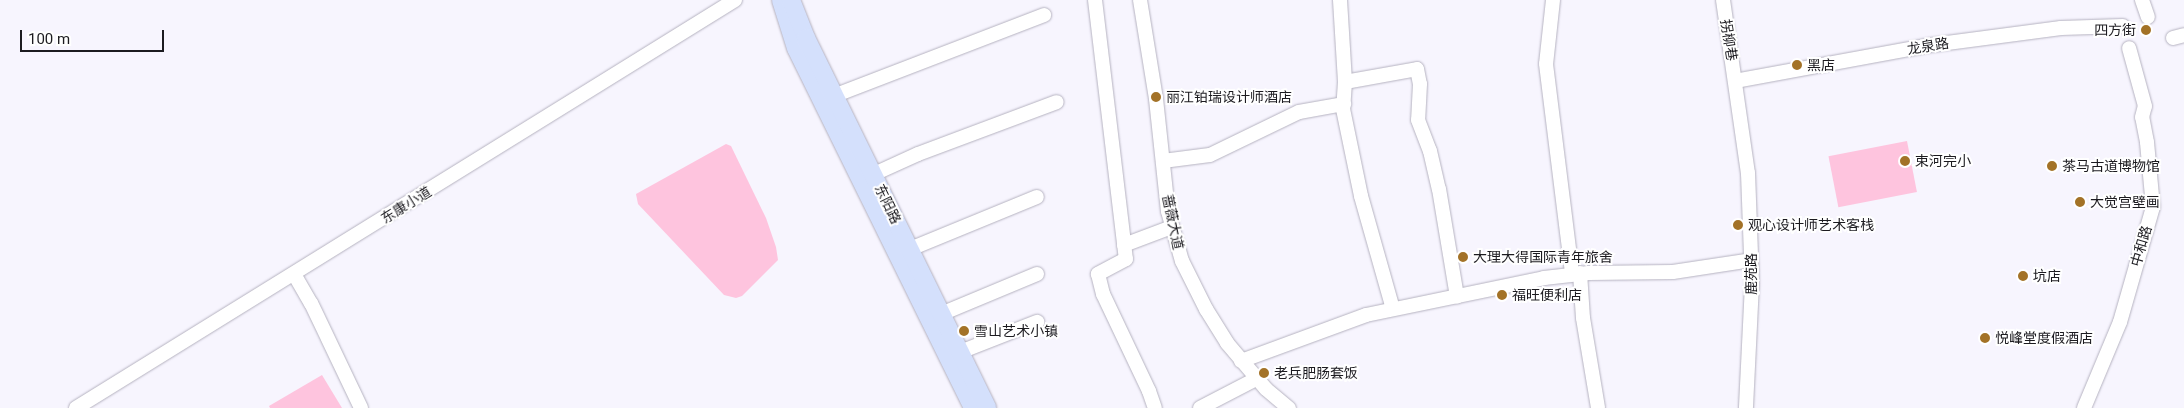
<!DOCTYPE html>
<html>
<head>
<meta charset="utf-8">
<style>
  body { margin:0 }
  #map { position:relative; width:2184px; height:408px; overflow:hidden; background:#f7f5fe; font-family:Roboto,"Noto Sans SC",sans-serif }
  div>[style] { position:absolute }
  .green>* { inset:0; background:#fec4de; transform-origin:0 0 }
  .roads { filter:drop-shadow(0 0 1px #b5b2c0) drop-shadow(0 0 1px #b5b2c0) }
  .minor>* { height:14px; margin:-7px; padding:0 7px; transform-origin:7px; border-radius:7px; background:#fff }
  .major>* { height:18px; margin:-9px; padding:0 9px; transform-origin:9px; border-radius:9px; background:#d4e0fc }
  .dots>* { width:14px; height:14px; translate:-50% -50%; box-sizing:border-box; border:2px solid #fff; border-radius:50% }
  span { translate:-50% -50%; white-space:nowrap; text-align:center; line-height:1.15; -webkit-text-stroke:4px #fff; paint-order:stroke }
  .poi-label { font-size:14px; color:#1c1b20 }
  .right { translate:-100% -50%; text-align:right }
  .left { translate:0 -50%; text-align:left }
  .street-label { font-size:14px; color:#1c1b20 }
  .scale { position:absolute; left:20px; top:30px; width:144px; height:22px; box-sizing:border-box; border:2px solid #1c1b20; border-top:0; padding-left:6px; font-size:15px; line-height:18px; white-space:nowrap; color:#1c1b20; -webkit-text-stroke:4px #fff; paint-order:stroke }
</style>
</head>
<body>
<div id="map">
  <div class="green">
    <i style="left:1907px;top:141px;width:52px;height:80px;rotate:79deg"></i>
    <i style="clip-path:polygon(726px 144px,731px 146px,766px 218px,776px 247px,778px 260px,742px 296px,736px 298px,724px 295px,638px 204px,636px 194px)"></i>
    <i style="clip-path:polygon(322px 375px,342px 408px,270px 408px,269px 406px)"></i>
  </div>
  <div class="roads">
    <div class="minor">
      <i style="left:1095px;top:0;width:261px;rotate:83.2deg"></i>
      <i style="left:1126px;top:259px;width:32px;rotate:152deg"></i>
      <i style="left:1098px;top:274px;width:21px;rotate:76deg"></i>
      <i style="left:1103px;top:294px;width:107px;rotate:64.6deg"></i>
      <i style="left:1149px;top:391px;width:18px;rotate:71deg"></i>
      <i style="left:1140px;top:0;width:100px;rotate:80.8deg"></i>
      <i style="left:1156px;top:99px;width:113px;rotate:83.9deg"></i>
      <i style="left:1168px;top:211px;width:52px;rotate:74.4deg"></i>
      <i style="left:1182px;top:261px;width:54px;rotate:63.4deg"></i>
      <i style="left:1206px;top:309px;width:40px;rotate:58deg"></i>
      <i style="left:1227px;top:343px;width:60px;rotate:49.7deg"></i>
      <i style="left:1266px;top:389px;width:30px;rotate:40deg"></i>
      <i style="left:1340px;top:0;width:82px;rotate:86.5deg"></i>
      <i style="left:1345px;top:82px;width:27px;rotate:94deg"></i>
      <i style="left:1343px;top:109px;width:89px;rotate:78.3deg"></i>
      <i style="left:1361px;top:196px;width:117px;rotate:74.2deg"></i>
      <i style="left:1553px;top:0;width:64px;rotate:96.2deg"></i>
      <i style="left:1546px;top:64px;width:212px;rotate:82.9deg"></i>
      <i style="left:1723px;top:0;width:175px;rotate:81.8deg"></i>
      <i style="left:1748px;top:173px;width:111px;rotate:87.9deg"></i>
      <i style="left:1752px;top:284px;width:124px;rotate:92.8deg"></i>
      <i style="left:2142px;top:0;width:18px;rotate:71deg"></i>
      <i style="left:2173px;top:38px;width:11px;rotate:-15deg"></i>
      <i style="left:1735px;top:81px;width:200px;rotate:-10.4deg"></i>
      <i style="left:1932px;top:45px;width:130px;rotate:-7.5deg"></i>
      <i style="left:2061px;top:28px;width:62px;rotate:-1.8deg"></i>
      <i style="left:1345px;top:82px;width:73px;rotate:-10.2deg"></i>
      <i style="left:1417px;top:69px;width:15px;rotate:79deg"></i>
      <i style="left:1420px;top:84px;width:36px;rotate:93deg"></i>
      <i style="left:1418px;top:120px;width:33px;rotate:69deg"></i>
      <i style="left:1430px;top:151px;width:39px;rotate:77deg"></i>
      <i style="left:1439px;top:189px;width:109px;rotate:80.5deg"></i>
      <i style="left:836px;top:95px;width:223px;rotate:-21deg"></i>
      <i style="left:1163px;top:161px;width:47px;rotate:-7.3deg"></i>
      <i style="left:1210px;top:155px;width:99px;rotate:-25.8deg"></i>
      <i style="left:1299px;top:112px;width:46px;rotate:-10.1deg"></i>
      <i style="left:874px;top:174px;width:48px;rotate:-24.4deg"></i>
      <i style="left:918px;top:154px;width:148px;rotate:-20.5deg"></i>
      <i style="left:1124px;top:245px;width:51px;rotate:-20.6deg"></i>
      <i style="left:910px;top:249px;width:137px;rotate:-22.3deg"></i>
      <i style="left:1580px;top:273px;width:45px;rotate:86.2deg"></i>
      <i style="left:1583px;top:318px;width:91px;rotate:80.5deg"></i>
      <i style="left:294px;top:274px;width:34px;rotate:60deg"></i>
      <i style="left:311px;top:303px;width:116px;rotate:64.5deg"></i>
      <i style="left:941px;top:314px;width:104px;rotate:-22.6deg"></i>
      <i style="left:960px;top:352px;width:83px;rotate:-21.3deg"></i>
      <i style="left:1241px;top:361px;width:133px;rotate:-20.2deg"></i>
      <i style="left:1366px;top:315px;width:182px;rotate:-11.7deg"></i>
      <i style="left:1544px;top:278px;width:45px;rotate:-6.3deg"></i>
      <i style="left:1589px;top:273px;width:84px;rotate:-0.7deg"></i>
      <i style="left:1673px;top:272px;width:79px;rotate:-8.7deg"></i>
      <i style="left:76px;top:408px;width:775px;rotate:-31.76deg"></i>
      <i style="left:1200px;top:408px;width:63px;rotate:-27.4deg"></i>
      <i style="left:2084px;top:408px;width:93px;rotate:-67.3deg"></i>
      <i style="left:2120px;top:322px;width:120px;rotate:-74deg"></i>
      <i style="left:2153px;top:207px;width:65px;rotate:-95.3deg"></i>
      <i style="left:2147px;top:142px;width:25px;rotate:-101deg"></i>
      <i style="left:2142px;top:117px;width:11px;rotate:-75deg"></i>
      <i style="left:2145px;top:106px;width:60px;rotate:-105.4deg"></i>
    </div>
    <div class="major">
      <i style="left:781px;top:0;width:50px;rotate:72.6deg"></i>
      <i style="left:796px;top:48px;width:401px;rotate:63.8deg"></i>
      <i style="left:791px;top:0;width:41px;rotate:68.5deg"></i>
      <i style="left:806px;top:38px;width:412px;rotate:63.9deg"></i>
    </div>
  </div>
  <div class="dots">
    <i style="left:2146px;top:30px;background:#a37227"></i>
    <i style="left:1797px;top:65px;background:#a37227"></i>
    <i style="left:1156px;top:97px;background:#a37227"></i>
    <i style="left:1905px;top:161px;background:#a37227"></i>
    <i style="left:2052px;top:166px;background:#a37227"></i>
    <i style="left:2080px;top:202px;background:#a37227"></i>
    <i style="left:1738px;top:225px;background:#a37227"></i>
    <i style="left:1463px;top:257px;background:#a37227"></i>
    <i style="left:2023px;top:276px;background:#a37227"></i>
    <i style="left:1502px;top:295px;background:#a37227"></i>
    <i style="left:964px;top:331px;background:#a37227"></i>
    <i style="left:1985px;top:338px;background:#a37227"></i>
    <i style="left:1264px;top:373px;background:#a37227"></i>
  </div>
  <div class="poi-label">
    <span class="right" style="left:2136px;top:30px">四方街</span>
    <span class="left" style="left:1807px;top:65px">黑店</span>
    <span class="left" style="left:1166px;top:97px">丽江铂瑞设计师酒店</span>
    <span class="left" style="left:1915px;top:161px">束河完小</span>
    <span class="left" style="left:2062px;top:166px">茶马古道博物馆</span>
    <span class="left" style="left:2090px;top:202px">大觉宫壁画</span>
    <span class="left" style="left:1748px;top:225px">观心设计师艺术客栈</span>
    <span class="left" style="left:1473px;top:257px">大理大得国际青年旅舍</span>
    <span class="left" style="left:2033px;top:276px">坑店</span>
    <span class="left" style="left:1512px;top:295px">福旺便利店</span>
    <span class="left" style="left:974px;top:331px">雪山艺术小镇</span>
    <span class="left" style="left:1995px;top:338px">悦峰堂度假酒店</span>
    <span class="left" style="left:1274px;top:373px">老兵肥肠套饭</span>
  </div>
  <div class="street-label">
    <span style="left:1729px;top:40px;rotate:81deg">拐柳巷</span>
    <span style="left:1928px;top:46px;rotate:-9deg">龙泉路</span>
    <span style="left:888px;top:204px;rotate:64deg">东阳路</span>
    <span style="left:406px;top:205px;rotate:-32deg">东康小道</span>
    <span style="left:1173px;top:222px;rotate:78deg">蔷薇大道</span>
    <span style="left:2141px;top:246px;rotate:-74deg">中和路</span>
    <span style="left:1751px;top:274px;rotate:-90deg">鹿苑路</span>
  </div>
  <div class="scale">100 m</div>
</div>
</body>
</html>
